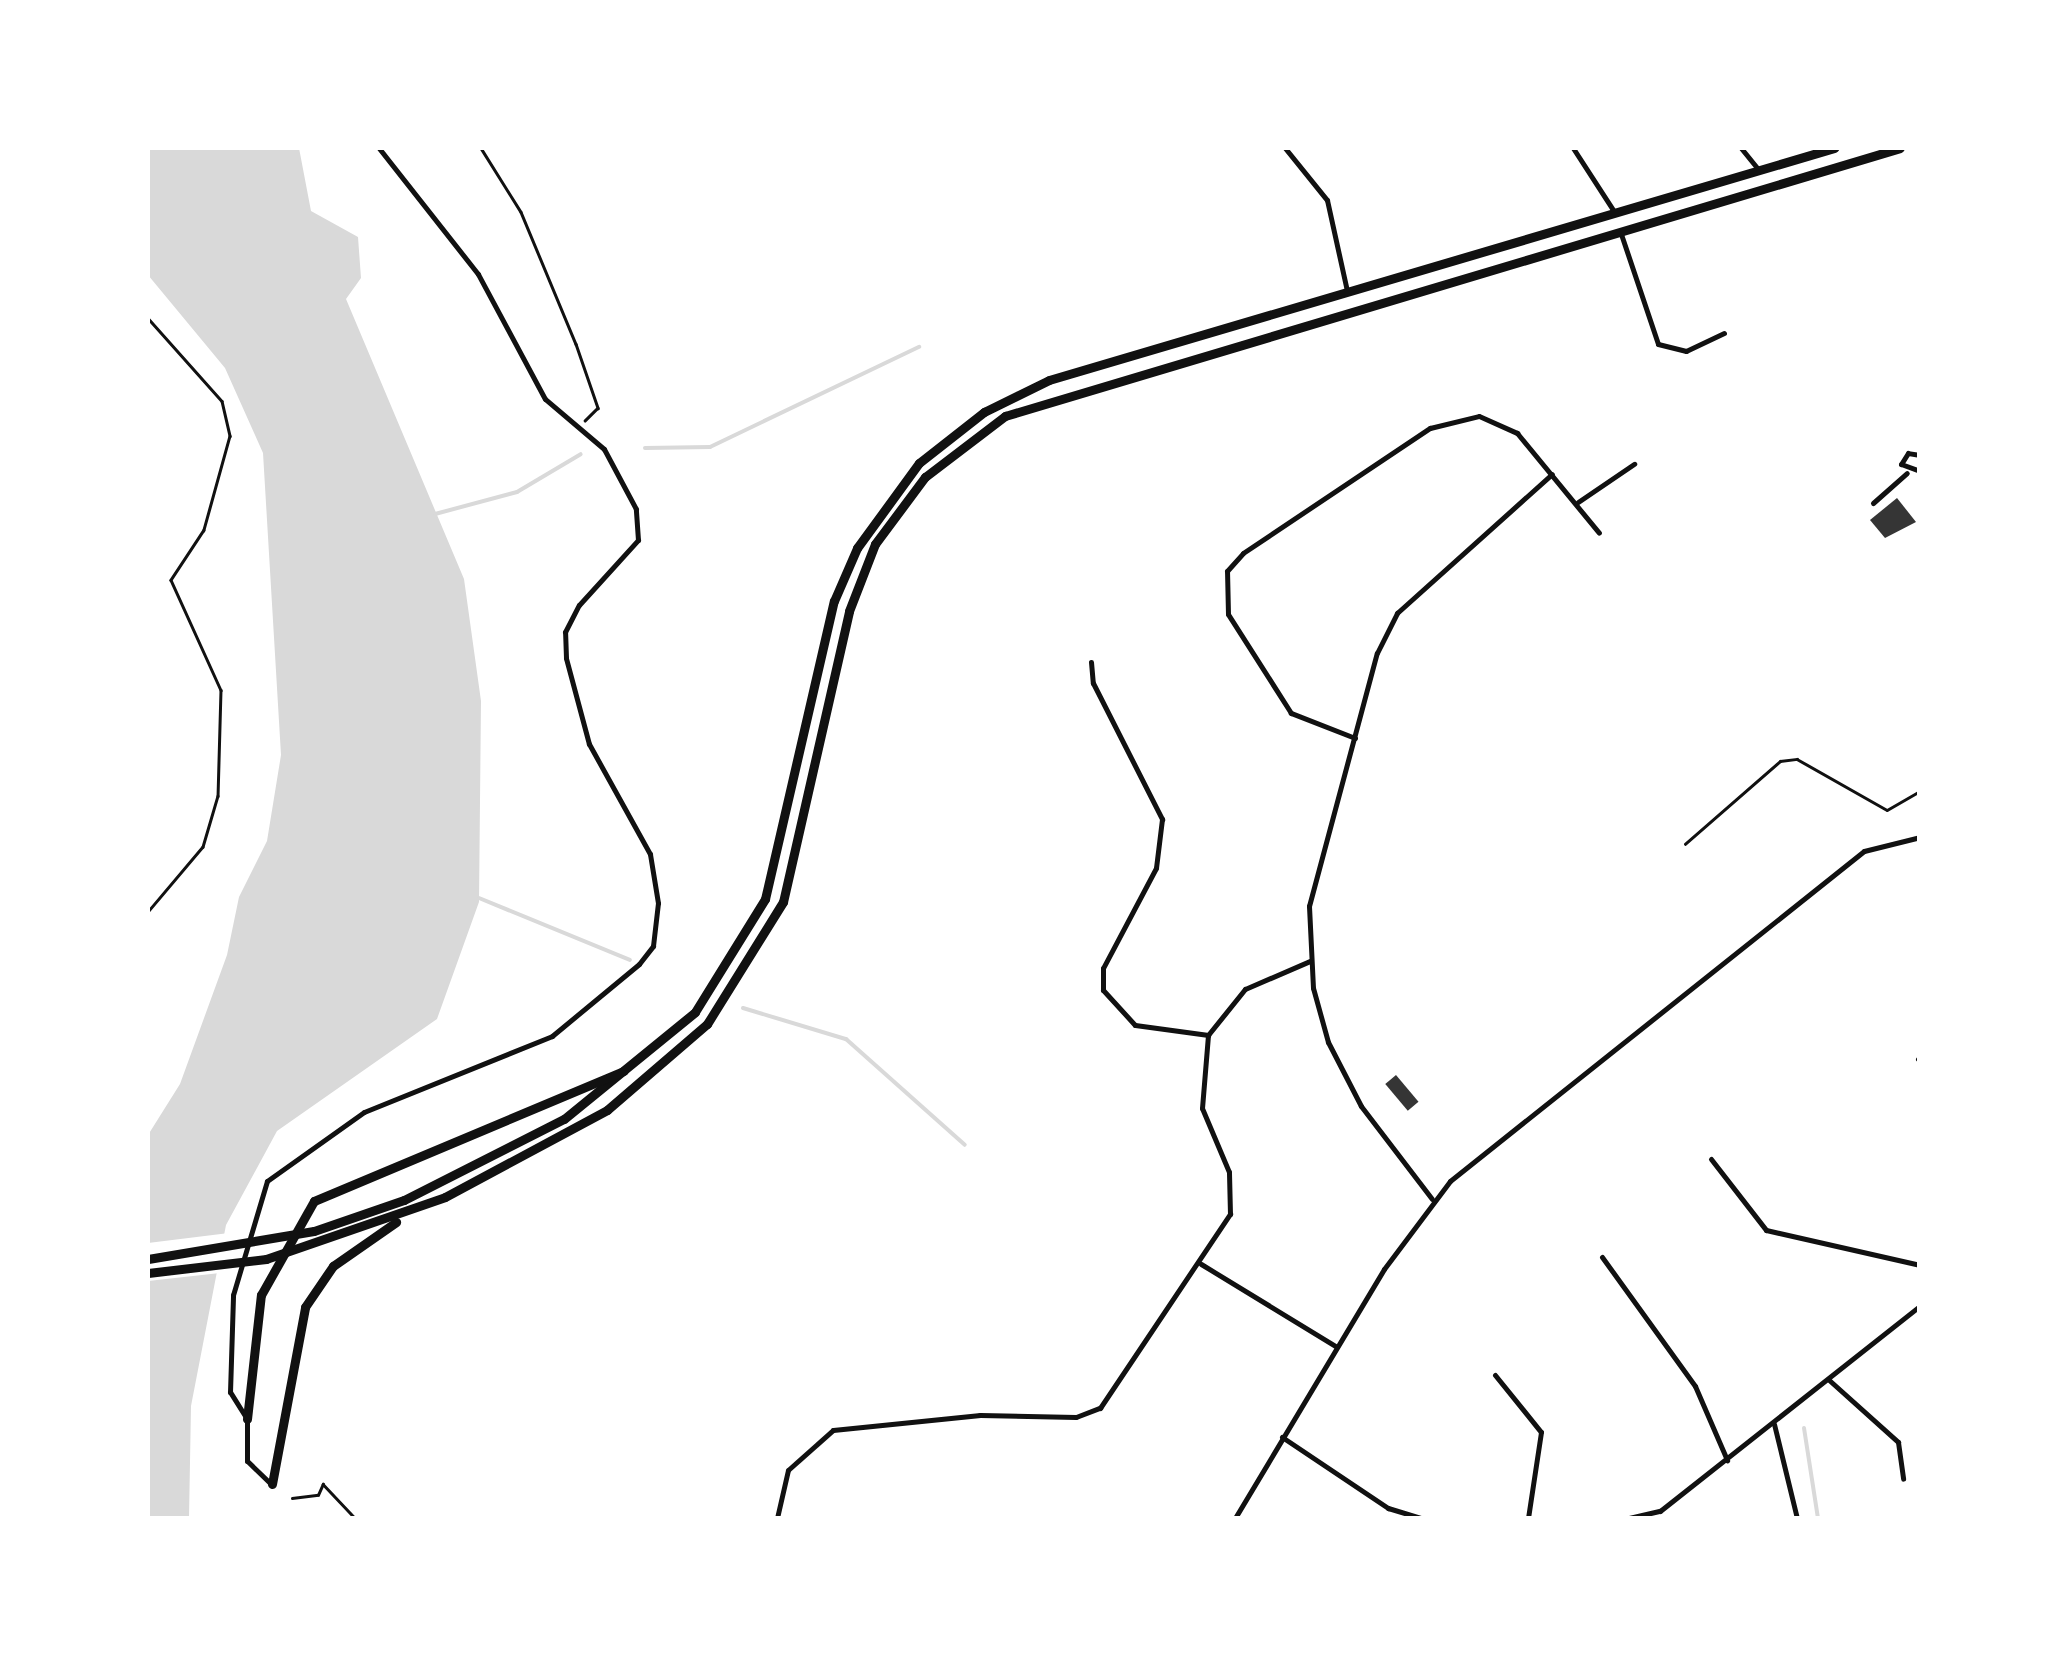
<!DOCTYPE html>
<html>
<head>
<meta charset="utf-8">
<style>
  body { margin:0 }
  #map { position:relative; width:2067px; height:1666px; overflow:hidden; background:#fff; font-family:"Public Sans",sans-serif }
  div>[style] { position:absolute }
  .water>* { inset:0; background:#d9d9d9 }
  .pier>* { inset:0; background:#fff }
  .stream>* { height:4px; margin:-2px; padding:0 2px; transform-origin:2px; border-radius:2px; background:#d9d9d9 }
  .building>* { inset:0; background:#353535; transform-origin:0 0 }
  .path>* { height:2.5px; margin:-1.25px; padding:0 1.25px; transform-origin:1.25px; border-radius:1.25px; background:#111 }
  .minor>* { height:5px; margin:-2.5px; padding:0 2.5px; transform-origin:2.5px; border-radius:2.5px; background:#111 }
  .trunk>* { height:9px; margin:-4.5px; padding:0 4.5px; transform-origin:4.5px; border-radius:4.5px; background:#111 }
  span { translate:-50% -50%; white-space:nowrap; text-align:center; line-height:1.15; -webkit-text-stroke:10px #fff; paint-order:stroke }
  .frame { position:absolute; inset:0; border:150px solid #fff; pointer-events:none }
</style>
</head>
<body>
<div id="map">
  <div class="water">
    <i style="clip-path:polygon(148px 148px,299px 148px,311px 211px,358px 237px,361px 278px,346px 299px,464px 579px,481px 701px,479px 902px,437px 1019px,277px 1131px,226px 1225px,191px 1406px,189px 1518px,148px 1518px,148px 1135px,180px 1084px,227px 955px,239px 897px,267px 841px,281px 755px,263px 453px,225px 368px,148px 275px)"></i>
  </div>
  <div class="pier">
    <i style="clip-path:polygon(229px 1233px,220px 1273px,148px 1281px,148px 1243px)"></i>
  </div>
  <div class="stream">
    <i style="left:645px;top:448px;width:65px;rotate:-0.9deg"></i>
    <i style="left:710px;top:447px;width:232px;rotate:-25.6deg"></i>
    <i style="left:435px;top:514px;width:85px;rotate:-15deg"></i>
    <i style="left:517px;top:492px;width:74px;rotate:-30.7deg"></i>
    <i style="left:479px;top:898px;width:163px;rotate:22.3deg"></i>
    <i style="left:743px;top:1008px;width:108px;rotate:16.8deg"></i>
    <i style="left:846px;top:1039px;width:159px;rotate:41.7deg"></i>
    <i style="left:1804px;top:1428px;width:91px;rotate:81.2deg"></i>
  </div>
  <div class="building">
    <i style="clip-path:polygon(1897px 498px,1916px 522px,1885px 538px,1870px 520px)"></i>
    <i style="left:1396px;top:1075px;width:35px;height:14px;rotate:50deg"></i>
  </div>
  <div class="path">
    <i style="left:481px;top:148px;width:75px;rotate:58deg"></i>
    <i style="left:521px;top:212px;width:143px;rotate:67.4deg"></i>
    <i style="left:576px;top:344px;width:68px;rotate:71deg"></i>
    <i style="left:598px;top:408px;width:18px;rotate:135deg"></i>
    <i style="left:148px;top:318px;width:111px;rotate:48.3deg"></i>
    <i style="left:222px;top:401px;width:36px;rotate:77deg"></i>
    <i style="left:230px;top:436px;width:98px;rotate:105.5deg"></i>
    <i style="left:204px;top:530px;width:60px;rotate:123.4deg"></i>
    <i style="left:171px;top:580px;width:121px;rotate:65.6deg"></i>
    <i style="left:221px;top:690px;width:106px;rotate:91.6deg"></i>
    <i style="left:218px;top:796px;width:53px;rotate:106.4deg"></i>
    <i style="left:203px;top:847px;width:85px;rotate:130.2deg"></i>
    <i style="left:1685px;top:844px;width:126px;rotate:-41.1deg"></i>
    <i style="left:1780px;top:761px;width:17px;rotate:-7deg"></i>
    <i style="left:1797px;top:759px;width:103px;rotate:29.5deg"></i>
    <i style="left:1887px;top:810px;width:38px;rotate:-30deg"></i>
    <i style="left:292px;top:1498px;width:26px;rotate:-7deg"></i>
    <i style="left:318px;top:1495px;width:12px;rotate:-66deg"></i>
    <i style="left:323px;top:1484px;width:47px;rotate:46.7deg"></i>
  </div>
  <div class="minor">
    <i style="left:1285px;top:148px;width:67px;rotate:51.1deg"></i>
    <i style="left:1327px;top:200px;width:93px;rotate:77.6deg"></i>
    <i style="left:1573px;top:148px;width:77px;rotate:57.1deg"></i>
    <i style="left:1741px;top:148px;width:28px;rotate:51deg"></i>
    <i style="left:1620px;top:231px;width:119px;rotate:71.4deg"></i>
    <i style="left:1658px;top:344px;width:29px;rotate:14deg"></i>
    <i style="left:1686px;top:351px;width:42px;rotate:-25.3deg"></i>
    <i style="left:1920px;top:455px;width:12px;rotate:-171deg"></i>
    <i style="left:1908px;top:453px;width:13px;rotate:122deg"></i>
    <i style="left:1901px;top:464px;width:20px;rotate:20deg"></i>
    <i style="left:1578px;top:502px;width:68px;rotate:-34.2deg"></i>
    <i style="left:1873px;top:503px;width:45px;rotate:-41.4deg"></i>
    <i style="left:1091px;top:662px;width:21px;rotate:85deg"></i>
    <i style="left:1093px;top:683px;width:153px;rotate:63.1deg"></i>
    <i style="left:1162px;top:819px;width:49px;rotate:97deg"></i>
    <i style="left:1156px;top:868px;width:113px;rotate:117.9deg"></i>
    <i style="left:1103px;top:968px;width:22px;rotate:90deg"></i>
    <i style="left:1103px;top:990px;width:47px;rotate:47.6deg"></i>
    <i style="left:1135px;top:1025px;width:74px;rotate:7.8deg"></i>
    <i style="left:1355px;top:738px;width:69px;rotate:-158.7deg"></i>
    <i style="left:1291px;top:713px;width:117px;rotate:-122.5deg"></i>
    <i style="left:1228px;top:614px;width:43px;rotate:-91.3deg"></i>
    <i style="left:1227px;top:571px;width:24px;rotate:-48deg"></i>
    <i style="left:1243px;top:553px;width:225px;rotate:-33.8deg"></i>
    <i style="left:1430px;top:428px;width:50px;rotate:-13.8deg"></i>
    <i style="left:1479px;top:416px;width:42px;rotate:24.1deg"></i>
    <i style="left:1517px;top:433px;width:129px;rotate:50.6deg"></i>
    <i style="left:1918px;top:1059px;width:2px;rotate:27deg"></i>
    <i style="left:1711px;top:1159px;width:90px;rotate:52.2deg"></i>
    <i style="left:1766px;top:1230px;width:158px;rotate:12.8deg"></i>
    <i style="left:1432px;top:1199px;width:117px;rotate:-127.4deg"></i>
    <i style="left:1361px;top:1106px;width:72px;rotate:-117.3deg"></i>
    <i style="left:1328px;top:1042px;width:56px;rotate:-105.5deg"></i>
    <i style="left:1313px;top:988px;width:82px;rotate:-92.8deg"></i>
    <i style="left:1309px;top:906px;width:262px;rotate:-75deg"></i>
    <i style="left:1377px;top:653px;width:45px;rotate:-63.4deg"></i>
    <i style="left:1397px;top:613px;width:208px;rotate:-41.9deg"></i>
    <i style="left:1602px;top:1257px;width:159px;rotate:54.2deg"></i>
    <i style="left:1695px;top:1386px;width:81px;rotate:66.6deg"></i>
    <i style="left:1201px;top:1264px;width:159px;rotate:31.4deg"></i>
    <i style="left:1495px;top:1375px;width:73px;rotate:51.1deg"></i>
    <i style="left:1541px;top:1432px;width:87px;rotate:98.6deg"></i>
    <i style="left:1829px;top:1380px;width:93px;rotate:41.9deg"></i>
    <i style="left:1898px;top:1442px;width:37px;rotate:82deg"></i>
    <i style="left:1774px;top:1424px;width:97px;rotate:76.3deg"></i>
    <i style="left:1282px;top:1437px;width:128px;rotate:33.8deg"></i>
    <i style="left:1388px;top:1508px;width:34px;rotate:17deg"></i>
    <i style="left:271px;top:1484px;width:33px;rotate:-136deg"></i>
    <i style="left:247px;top:1461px;width:42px;rotate:-90deg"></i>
    <i style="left:247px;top:1419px;width:32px;rotate:-122deg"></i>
    <i style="left:230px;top:1392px;width:97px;rotate:-88.2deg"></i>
    <i style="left:233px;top:1295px;width:119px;rotate:-73.4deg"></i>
    <i style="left:267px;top:1181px;width:119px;rotate:-35.4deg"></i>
    <i style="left:364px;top:1112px;width:203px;rotate:-22deg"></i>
    <i style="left:552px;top:1036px;width:113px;rotate:-39.6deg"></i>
    <i style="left:639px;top:964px;width:23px;rotate:-52deg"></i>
    <i style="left:653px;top:946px;width:43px;rotate:-83.4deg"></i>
    <i style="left:658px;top:903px;width:50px;rotate:-99.3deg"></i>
    <i style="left:650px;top:854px;width:126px;rotate:-119deg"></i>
    <i style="left:589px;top:744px;width:89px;rotate:-105deg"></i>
    <i style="left:566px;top:658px;width:26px;rotate:-92deg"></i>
    <i style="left:565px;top:632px;width:30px;rotate:-63deg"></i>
    <i style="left:579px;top:605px;width:88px;rotate:-47.8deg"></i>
    <i style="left:638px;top:540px;width:31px;rotate:-94deg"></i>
    <i style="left:636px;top:509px;width:68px;rotate:-118.1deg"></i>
    <i style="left:604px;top:449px;width:77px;rotate:-139.7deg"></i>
    <i style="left:545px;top:399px;width:142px;rotate:-118.2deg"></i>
    <i style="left:478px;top:274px;width:160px;rotate:-128.2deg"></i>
    <i style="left:777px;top:1518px;width:49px;rotate:-77.1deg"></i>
    <i style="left:788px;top:1470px;width:60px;rotate:-41.6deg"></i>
    <i style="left:833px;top:1430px;width:148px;rotate:-5.8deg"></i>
    <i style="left:980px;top:1415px;width:96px;rotate:1.2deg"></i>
    <i style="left:1076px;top:1417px;width:26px;rotate:-21deg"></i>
    <i style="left:1100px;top:1408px;width:234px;rotate:-56.2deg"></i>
    <i style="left:1230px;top:1214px;width:42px;rotate:-91.4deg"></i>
    <i style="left:1229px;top:1172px;width:69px;rotate:-112.9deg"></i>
    <i style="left:1202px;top:1108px;width:73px;rotate:-85.3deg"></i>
    <i style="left:1208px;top:1035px;width:59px;rotate:-51.2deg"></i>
    <i style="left:1245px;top:989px;width:71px;rotate:-23.3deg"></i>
    <i style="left:1235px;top:1518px;width:290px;rotate:-59.1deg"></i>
    <i style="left:1384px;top:1269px;width:110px;rotate:-53.1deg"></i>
    <i style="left:1450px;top:1181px;width:529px;rotate:-38.56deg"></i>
    <i style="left:1864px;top:851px;width:58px;rotate:-14deg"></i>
    <i style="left:1629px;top:1518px;width:32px;rotate:-13deg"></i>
    <i style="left:1660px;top:1511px;width:331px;rotate:-38.3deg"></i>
  </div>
  <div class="trunk">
    <i style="left:148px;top:1259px;width:168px;rotate:-9.6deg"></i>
    <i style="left:314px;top:1231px;width:95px;rotate:-19deg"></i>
    <i style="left:404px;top:1200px;width:179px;rotate:-26.9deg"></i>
    <i style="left:564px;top:1119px;width:169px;rotate:-39.2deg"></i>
    <i style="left:695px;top:1012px;width:133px;rotate:-58.2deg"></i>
    <i style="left:765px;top:899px;width:306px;rotate:-77deg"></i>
    <i style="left:834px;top:601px;width:58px;rotate:-66.5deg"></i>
    <i style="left:857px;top:548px;width:105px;rotate:-53.9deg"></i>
    <i style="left:919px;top:463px;width:83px;rotate:-38.1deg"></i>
    <i style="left:984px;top:412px;width:72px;rotate:-26.2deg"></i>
    <i style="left:1049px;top:380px;width:819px;rotate:-16.46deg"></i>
    <i style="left:148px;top:1273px;width:119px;rotate:-6.8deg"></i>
    <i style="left:266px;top:1259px;width:189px;rotate:-19.1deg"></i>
    <i style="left:445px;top:1197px;width:184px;rotate:-28.2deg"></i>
    <i style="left:607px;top:1110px;width:132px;rotate:-40.7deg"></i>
    <i style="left:707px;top:1024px;width:144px;rotate:-58.1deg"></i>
    <i style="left:783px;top:902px;width:298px;rotate:-77.2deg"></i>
    <i style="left:849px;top:611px;width:72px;rotate:-68.8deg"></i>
    <i style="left:875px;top:544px;width:84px;rotate:-53.3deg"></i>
    <i style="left:925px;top:477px;width:101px;rotate:-37.3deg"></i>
    <i style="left:1005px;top:416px;width:934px;rotate:-16.67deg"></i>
    <i style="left:247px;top:1419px;width:125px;rotate:-83.6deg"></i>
    <i style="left:261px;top:1295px;width:108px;rotate:-60.6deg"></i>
    <i style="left:314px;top:1201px;width:336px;rotate:-22.8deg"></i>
    <i style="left:272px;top:1484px;width:180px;rotate:-79.4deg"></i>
    <i style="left:305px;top:1307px;width:50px;rotate:-55.7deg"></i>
    <i style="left:333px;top:1266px;width:77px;rotate:-34.9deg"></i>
  </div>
  <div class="frame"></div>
</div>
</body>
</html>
